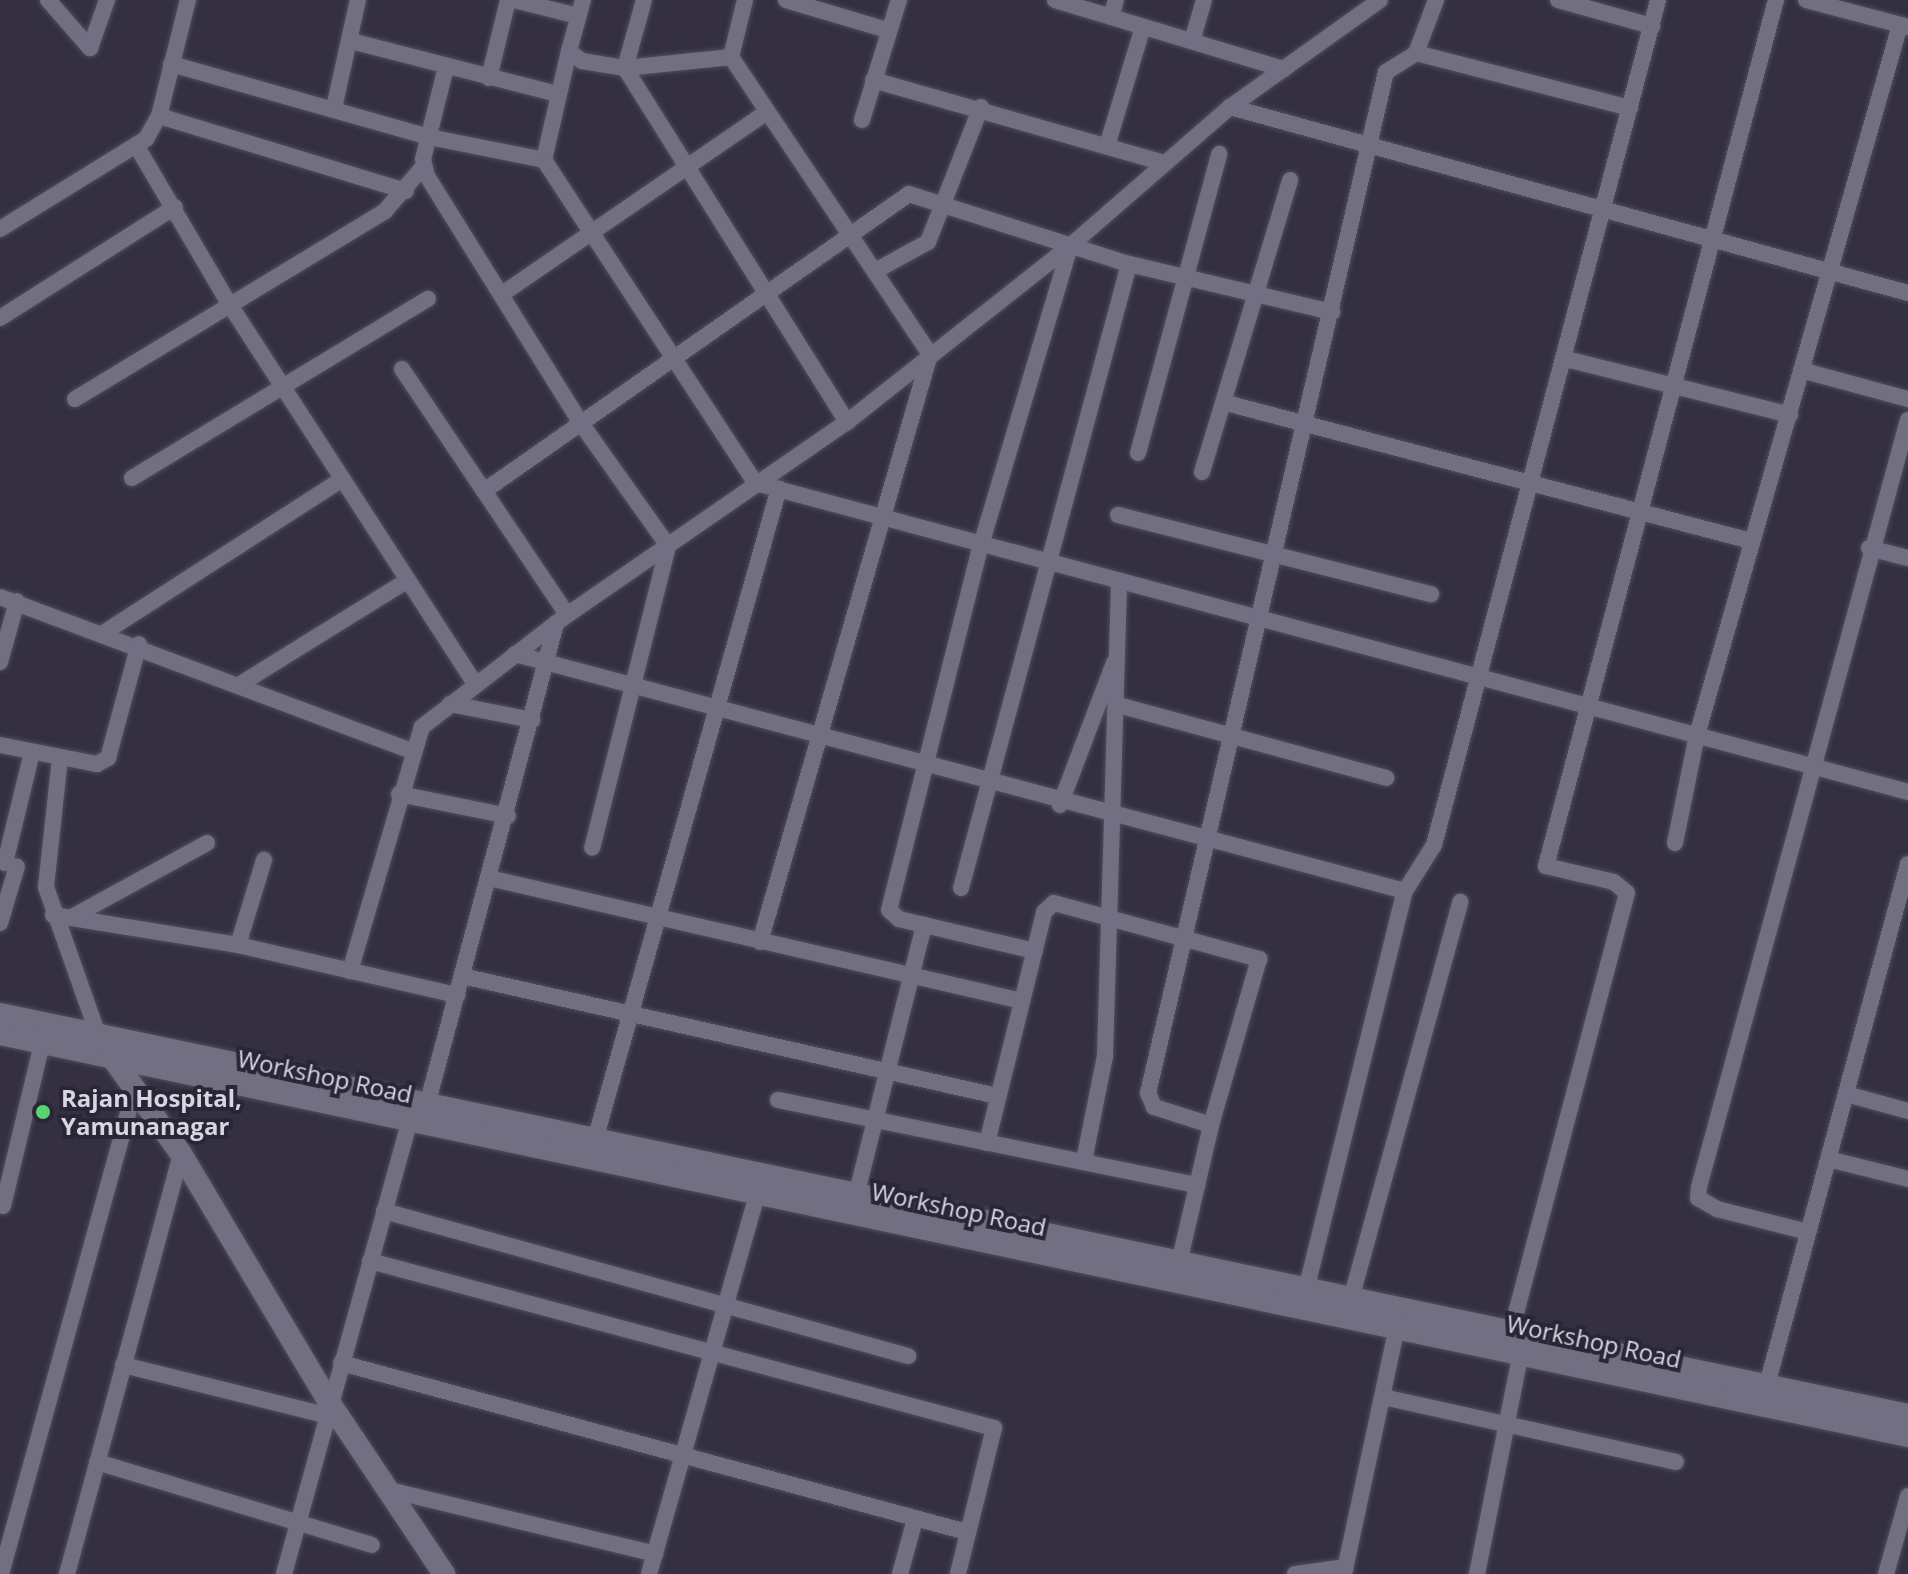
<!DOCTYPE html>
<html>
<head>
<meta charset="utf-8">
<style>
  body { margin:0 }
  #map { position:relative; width:1908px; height:1574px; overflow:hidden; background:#343041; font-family:"Open Sans",sans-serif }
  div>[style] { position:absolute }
  .roads { filter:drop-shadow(0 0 2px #514d5c) drop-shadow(0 0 2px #514d5c) }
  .street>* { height:16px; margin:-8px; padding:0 8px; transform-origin:8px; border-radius:8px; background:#736f83 }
  .secondary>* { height:22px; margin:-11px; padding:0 11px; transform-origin:11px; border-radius:11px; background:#736f83 }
  .dots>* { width:22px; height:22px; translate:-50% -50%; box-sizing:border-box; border:4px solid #2a2637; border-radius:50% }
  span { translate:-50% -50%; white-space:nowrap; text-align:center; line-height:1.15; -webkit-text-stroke:8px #2a2637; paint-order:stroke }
  .street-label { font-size:24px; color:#d8d6e1 }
  .poi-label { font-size:24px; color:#d8d6e1; font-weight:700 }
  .left { translate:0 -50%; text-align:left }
</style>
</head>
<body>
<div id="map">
  <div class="roads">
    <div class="street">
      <i style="left:48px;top:0;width:64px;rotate:48.8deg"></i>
      <i style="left:90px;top:48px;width:51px;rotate:-70.5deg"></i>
      <i style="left:514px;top:0;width:66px;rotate:14deg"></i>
      <i style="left:583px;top:0;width:53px;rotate:105.4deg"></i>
      <i style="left:569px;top:51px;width:16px;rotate:38deg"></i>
      <i style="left:582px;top:61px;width:44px;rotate:9.2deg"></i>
      <i style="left:625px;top:68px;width:107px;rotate:-5.9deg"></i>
      <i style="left:644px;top:0;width:71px;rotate:105.6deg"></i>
      <i style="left:625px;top:68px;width:418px;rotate:57.9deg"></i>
      <i style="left:745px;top:0;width:59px;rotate:103.8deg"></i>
      <i style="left:731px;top:57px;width:358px;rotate:56.2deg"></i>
      <i style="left:930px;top:354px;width:612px;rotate:106.13deg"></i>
      <i style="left:786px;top:0;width:105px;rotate:16.5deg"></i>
      <i style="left:1055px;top:0;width:239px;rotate:16.8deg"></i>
      <i style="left:1558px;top:0;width:98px;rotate:15.5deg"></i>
      <i style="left:1806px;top:0;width:106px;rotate:14.8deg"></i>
      <i style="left:1111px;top:17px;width:18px;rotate:-74deg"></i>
      <i style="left:351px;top:41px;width:213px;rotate:14.4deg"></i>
      <i style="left:1192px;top:41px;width:43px;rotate:-73.7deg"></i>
      <i style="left:1416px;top:53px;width:221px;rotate:14.4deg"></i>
      <i style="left:171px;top:64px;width:268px;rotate:15.8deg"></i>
      <i style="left:429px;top:137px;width:117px;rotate:11.3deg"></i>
      <i style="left:544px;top:160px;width:112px;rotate:-77.1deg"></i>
      <i style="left:446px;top:67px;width:95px;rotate:104deg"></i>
      <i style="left:423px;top:159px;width:17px;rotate:77deg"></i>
      <i style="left:427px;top:176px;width:290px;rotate:58.1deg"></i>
      <i style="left:580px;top:422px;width:152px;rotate:54.6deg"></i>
      <i style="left:668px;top:546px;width:311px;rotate:104.1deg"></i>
      <i style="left:489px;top:78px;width:80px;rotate:-76.3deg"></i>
      <i style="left:873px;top:80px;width:303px;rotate:15.9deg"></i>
      <i style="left:1230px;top:107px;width:703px;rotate:15.34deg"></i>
      <i style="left:334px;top:108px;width:111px;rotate:-77.5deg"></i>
      <i style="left:159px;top:116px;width:258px;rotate:16.9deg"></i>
      <i style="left:862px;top:120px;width:126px;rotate:-72.9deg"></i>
      <i style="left:136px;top:145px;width:186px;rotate:59.6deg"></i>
      <i style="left:230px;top:305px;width:451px;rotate:57.1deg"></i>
      <i style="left:1107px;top:146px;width:124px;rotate:-73.2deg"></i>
      <i style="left:544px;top:160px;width:386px;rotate:56.8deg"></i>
      <i style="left:755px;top:483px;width:1194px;rotate:15deg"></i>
      <i style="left:0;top:229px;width:172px;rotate:-31.7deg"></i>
      <i style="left:146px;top:139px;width:26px;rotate:-61deg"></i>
      <i style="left:159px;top:116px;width:120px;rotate:-76deg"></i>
      <i style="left:877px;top:270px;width:58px;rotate:-28.8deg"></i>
      <i style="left:928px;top:242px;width:145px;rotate:-68.6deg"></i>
      <i style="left:505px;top:292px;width:318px;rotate:-34.5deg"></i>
      <i style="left:0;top:318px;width:207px;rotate:-32.4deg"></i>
      <i style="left:1566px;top:359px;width:231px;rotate:14deg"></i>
      <i style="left:402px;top:369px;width:296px;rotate:56.1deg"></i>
      <i style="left:1801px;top:370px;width:111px;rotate:15.2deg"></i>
      <i style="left:75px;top:399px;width:363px;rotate:-31.2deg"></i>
      <i style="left:385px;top:211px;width:58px;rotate:-49.2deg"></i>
      <i style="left:1226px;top:403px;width:543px;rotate:14.73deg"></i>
      <i style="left:1138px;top:453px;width:310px;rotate:-74.8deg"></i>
      <i style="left:1202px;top:472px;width:305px;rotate:-73.2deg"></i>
      <i style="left:132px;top:478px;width:346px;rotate:-31.2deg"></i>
      <i style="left:484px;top:491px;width:518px;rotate:-34.95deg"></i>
      <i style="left:909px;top:194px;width:231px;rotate:17.7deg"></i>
      <i style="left:1129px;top:264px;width:209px;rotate:13.3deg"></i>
      <i style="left:1118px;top:515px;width:323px;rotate:14.2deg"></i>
      <i style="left:1869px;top:548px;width:40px;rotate:14.4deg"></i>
      <i style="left:0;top:597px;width:438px;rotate:20.5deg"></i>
      <i style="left:105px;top:632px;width:282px;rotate:-32.8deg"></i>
      <i style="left:515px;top:654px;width:921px;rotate:14.91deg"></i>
      <i style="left:0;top:662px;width:63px;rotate:-74.4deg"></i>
      <i style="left:242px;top:683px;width:195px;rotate:-31.8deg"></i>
      <i style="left:450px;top:704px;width:84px;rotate:11deg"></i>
      <i style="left:1118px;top:705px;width:278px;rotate:15.2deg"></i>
      <i style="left:0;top:745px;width:99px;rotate:11.1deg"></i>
      <i style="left:97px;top:764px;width:13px;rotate:-29deg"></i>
      <i style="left:108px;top:758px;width:118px;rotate:-74.8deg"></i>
      <i style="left:60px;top:758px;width:130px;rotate:96.2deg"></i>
      <i style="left:46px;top:887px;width:157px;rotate:70.6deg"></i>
      <i style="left:399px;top:794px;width:111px;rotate:11.4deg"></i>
      <i style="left:1060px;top:805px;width:152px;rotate:-69.2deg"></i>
      <i style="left:1675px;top:843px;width:110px;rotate:-78.5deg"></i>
      <i style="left:1697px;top:735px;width:738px;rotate:-74.04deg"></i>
      <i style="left:5px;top:863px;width:114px;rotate:-76.3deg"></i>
      <i style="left:489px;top:878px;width:547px;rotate:12.99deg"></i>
      <i style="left:961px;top:888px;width:646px;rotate:-74.93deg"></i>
      <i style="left:53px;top:915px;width:187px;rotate:9.2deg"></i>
      <i style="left:238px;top:945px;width:225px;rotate:12.9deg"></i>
      <i style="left:72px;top:917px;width:154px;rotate:-28.7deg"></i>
      <i style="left:0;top:923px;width:59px;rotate:-73.4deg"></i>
      <i style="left:238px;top:945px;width:89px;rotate:-73deg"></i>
      <i style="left:1035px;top:951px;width:140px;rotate:-166.8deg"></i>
      <i style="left:899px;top:919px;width:13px;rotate:-138deg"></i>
      <i style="left:889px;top:910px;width:376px;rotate:-75.9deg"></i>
      <i style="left:981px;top:545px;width:312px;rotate:-73.4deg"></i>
      <i style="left:350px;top:971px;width:254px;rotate:-73.6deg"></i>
      <i style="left:422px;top:727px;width:183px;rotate:-37.7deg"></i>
      <i style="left:567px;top:615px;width:340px;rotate:-34.6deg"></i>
      <i style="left:847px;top:422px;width:284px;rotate:-38.3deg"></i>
      <i style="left:1070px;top:246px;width:212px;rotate:-41deg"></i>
      <i style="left:1230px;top:107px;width:184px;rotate:-35.5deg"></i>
      <i style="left:462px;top:976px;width:548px;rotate:12.64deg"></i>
      <i style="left:1846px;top:1094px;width:64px;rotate:15.3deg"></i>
      <i style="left:778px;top:1100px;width:428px;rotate:11.5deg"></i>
      <i style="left:427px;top:1105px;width:499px;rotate:-75deg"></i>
      <i style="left:595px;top:1140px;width:677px;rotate:-74.24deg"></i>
      <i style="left:987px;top:1143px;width:238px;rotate:-76.1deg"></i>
      <i style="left:1044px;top:912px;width:13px;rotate:-42deg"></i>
      <i style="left:1054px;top:903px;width:213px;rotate:15.3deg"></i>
      <i style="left:1259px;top:959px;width:173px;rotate:106.1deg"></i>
      <i style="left:1828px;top:1159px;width:82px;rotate:14deg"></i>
      <i style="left:1084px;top:1161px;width:107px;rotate:-78.7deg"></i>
      <i style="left:1105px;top:1056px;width:475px;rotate:-88.3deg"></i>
      <i style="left:854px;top:1204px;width:288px;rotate:-75.9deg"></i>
      <i style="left:3px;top:1206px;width:168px;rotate:-76.5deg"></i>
      <i style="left:384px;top:1211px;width:544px;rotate:15.47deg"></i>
      <i style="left:1808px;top:1232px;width:94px;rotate:-165.8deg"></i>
      <i style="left:1717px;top:1209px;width:22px;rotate:-150deg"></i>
      <i style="left:1698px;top:1198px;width:11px;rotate:-85deg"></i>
      <i style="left:1699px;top:1187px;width:795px;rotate:-74.76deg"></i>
      <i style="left:370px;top:1261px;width:646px;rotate:14.98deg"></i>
      <i style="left:994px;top:1428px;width:150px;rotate:103.9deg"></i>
      <i style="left:1179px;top:1263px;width:142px;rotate:-76.9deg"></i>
      <i style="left:1211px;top:1125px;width:60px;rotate:-162.5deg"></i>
      <i style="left:1154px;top:1107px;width:15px;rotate:-113deg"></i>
      <i style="left:1148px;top:1093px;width:1048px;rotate:-76.88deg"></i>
      <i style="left:1386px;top:72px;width:36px;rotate:-32deg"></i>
      <i style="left:1416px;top:53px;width:57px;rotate:-69.3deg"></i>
      <i style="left:1306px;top:1290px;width:411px;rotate:-76.1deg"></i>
      <i style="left:1405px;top:891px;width:54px;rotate:-57.8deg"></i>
      <i style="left:1434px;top:845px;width:874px;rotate:-75.15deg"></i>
      <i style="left:1351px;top:1299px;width:412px;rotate:-74.6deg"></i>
      <i style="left:1511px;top:1332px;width:454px;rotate:-75.2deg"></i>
      <i style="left:1627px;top:893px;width:17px;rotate:-140deg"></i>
      <i style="left:1614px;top:882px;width:70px;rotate:-166.8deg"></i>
      <i style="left:1546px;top:866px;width:896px;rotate:-75.13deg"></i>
      <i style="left:341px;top:1363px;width:648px;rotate:15.11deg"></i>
      <i style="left:123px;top:1365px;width:208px;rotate:13.9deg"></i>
      <i style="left:1764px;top:1396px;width:551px;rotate:-74.85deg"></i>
      <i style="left:1383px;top:1397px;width:300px;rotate:12.5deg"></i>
      <i style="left:97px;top:1462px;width:287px;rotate:16.8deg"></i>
      <i style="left:385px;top:1489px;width:278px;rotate:13.5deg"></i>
      <i style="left:1px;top:1574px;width:504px;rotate:-74.59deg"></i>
      <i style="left:67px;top:1574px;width:435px;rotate:-74.8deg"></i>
      <i style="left:284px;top:1574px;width:470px;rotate:-74.5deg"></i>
      <i style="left:649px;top:1574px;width:395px;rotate:-74.1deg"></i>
      <i style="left:900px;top:1574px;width:57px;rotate:-74.7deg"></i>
      <i style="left:1295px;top:1574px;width:51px;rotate:-7.8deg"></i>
      <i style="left:1344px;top:1574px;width:253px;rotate:-77.9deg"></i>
      <i style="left:1477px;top:1574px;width:226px;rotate:-78.8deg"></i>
      <i style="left:1886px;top:1574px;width:81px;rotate:-74.2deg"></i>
    </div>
    <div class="secondary">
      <i style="left:0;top:1014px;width:1950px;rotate:11.87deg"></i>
      <i style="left:0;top:1034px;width:1950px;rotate:11.9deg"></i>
      <i style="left:109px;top:1053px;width:124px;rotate:54.5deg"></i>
      <i style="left:181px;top:1154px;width:289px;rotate:59.2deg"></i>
      <i style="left:329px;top:1402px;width:207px;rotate:56.2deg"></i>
    </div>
  </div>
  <div class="dots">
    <i style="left:43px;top:1112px;background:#58d570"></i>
  </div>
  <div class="street-label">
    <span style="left:325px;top:1076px;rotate:12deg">Workshop Road</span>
    <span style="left:959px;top:1209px;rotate:12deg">Workshop Road</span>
    <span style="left:1594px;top:1341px;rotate:12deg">Workshop Road</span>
  </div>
  <div class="poi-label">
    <span class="left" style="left:61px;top:1112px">Rajan Hospital,<br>Yamunanagar</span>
  </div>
</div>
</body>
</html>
